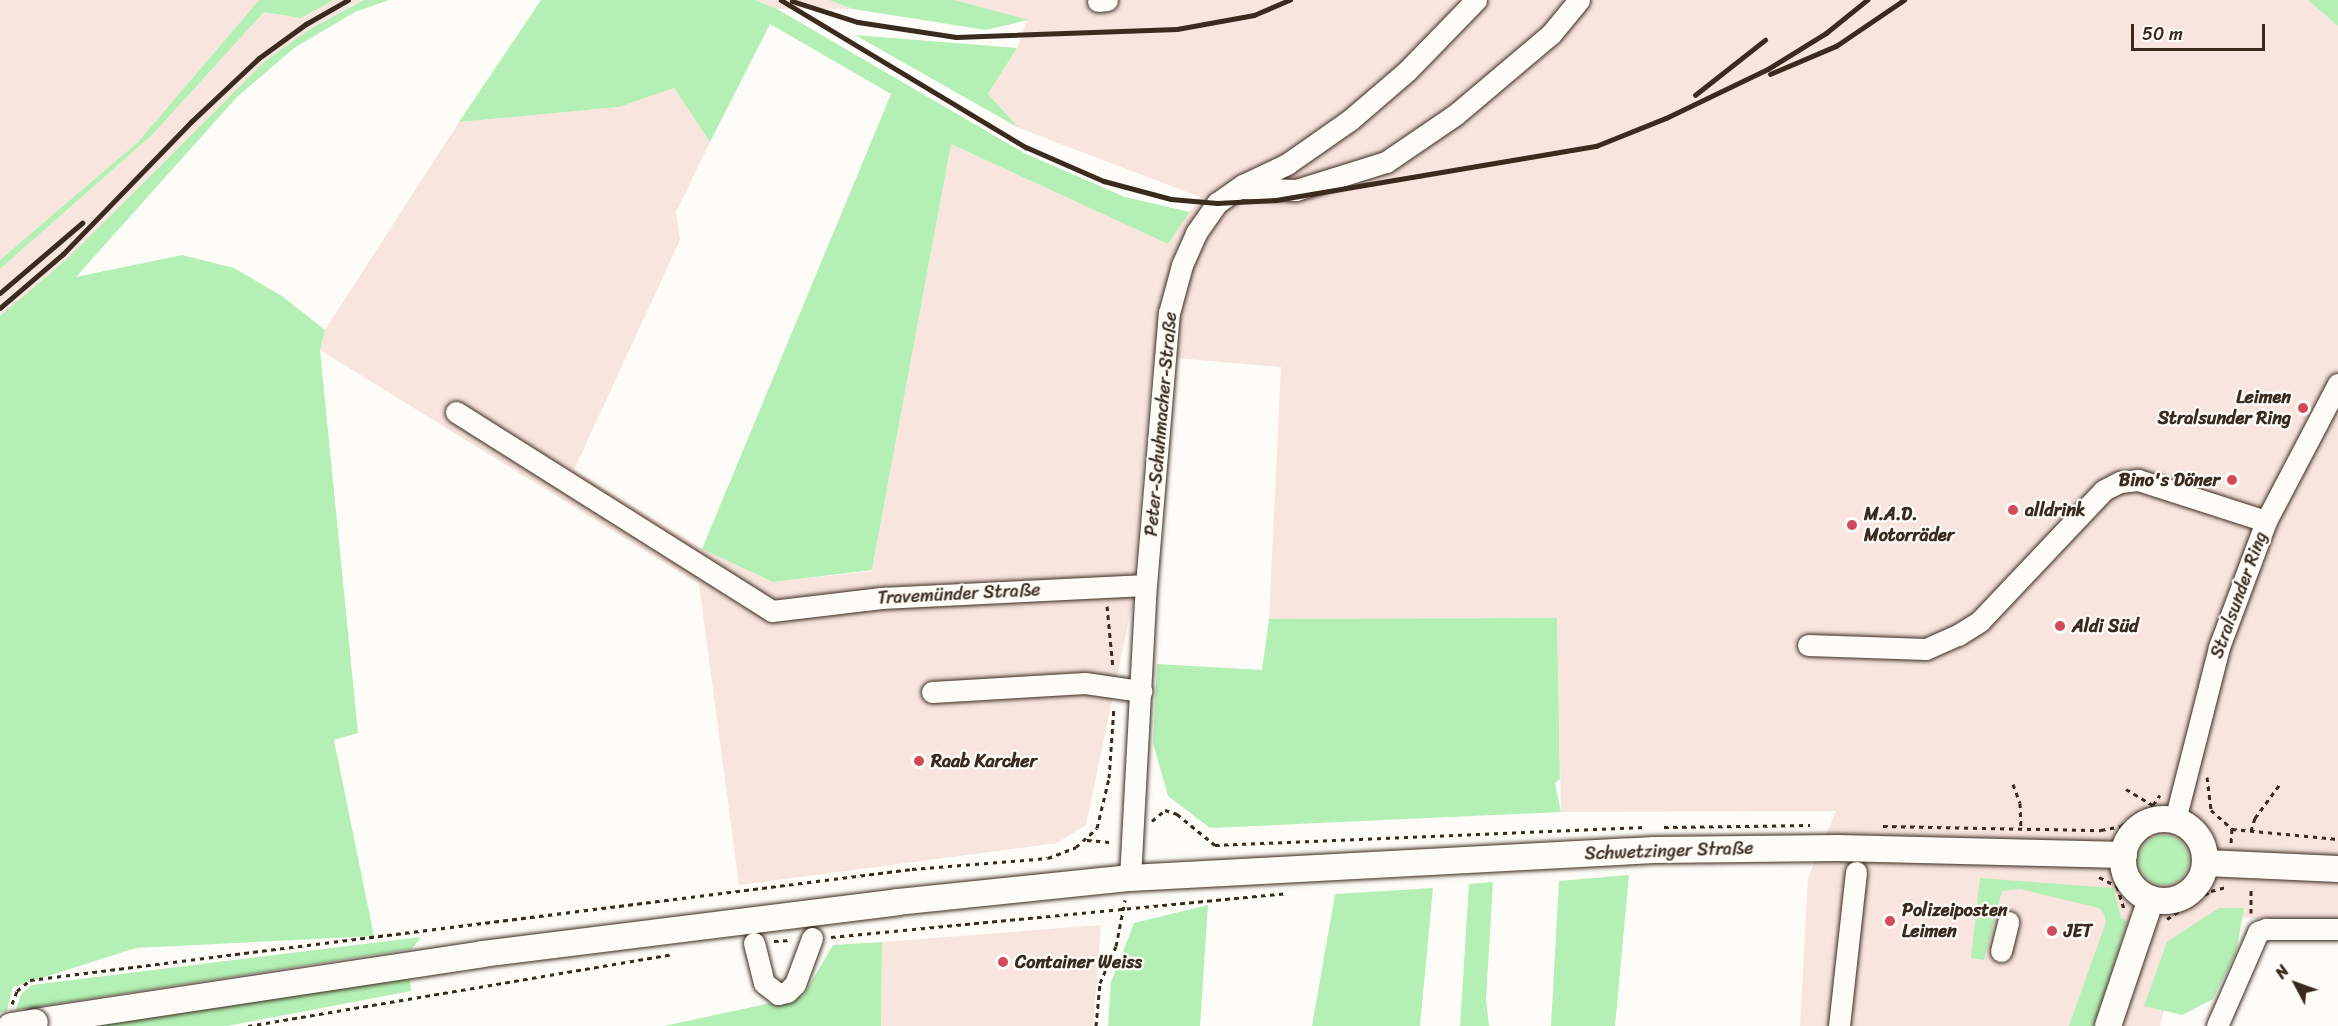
<!DOCTYPE html>
<html>
<head>
<meta charset="utf-8">
<style>
  body { margin:0 }
  #map { position:relative; width:2338px; height:1026px; overflow:hidden; background:#fdfcf7; font-family:Sriracha,sans-serif }
  div>[style] { position:absolute }
  .built>* { inset:0; background:#f7e5de }
  .green>* { inset:0; background:#b4f0b5 }
  .round { border-radius:50% }
  .path>* { height:3px; margin-top:-1.5px; transform-origin:0; background:repeating-linear-gradient(90deg,#3b2a1e 0 4.5px,transparent 0 9px) }
  .roads { filter:drop-shadow(0 0 2px #3b2a1e) drop-shadow(0 0 2px #3b2a1e) }
  .minor>* { height:21px; margin:-10.5px; padding:0 10.5px; transform-origin:10.5px; border-radius:10.5px; background:#fdfcf7 }
  .major>* { height:26px; margin:-13px; padding:0 13px; transform-origin:13px; border-radius:13px; background:#fdfcf7 }
  .major>.ring { margin:-13px; padding:0; box-sizing:content-box; background:none; border:26px solid #fdfcf7; border-radius:50% }
  .rail>* { height:4.5px; margin:-2.25px; padding:0 2.25px; transform-origin:2.25px; border-radius:2.25px; background:#3b2a1e }
  .bridges { filter:drop-shadow(0 0 2px #3b2a1e) drop-shadow(0 0 2px #3b2a1e) }
  .major-bridge>* { height:26px; margin:-13px; padding:0 13px; transform-origin:13px; border-radius:13px; background:#fdfcf7 }
  .dots>* { width:16px; height:16px; translate:-50% -50%; box-sizing:border-box; border:3px solid #fdfcf7; border-radius:50% }
  span { translate:-50% -50%; white-space:nowrap; text-align:center; line-height:1.15; -webkit-text-stroke:4.5px #fdfcf7; paint-order:stroke }
  .poi-label { font-size:18px; color:#3b2a1e; font-weight:700 }
  .right { translate:-100% -50%; text-align:right }
  .left { translate:0 -50%; text-align:left }
  .street-label { font-size:18px; color:#3b2a1e }
  .north { position:absolute; left:2266px; top:954px; width:60px; height:60px; -webkit-text-stroke:4px #fdfcf7; paint-order:stroke; rotate:311deg; font-size:16px; font-weight:700; line-height:24px; text-align:center; color:#3b2a1e }
  .north::after { content:''; display:block; margin:auto; width:21px; height:27px; background:#3b2a1e; clip-path:polygon(50% 0,100% 100%,50% 72%,0 100%) }
  .scale { position:absolute; left:2131px; top:24px; width:134px; height:27px; box-sizing:border-box; border:3px solid #3b2a1e; border-top:0; padding-left:8px; font-size:18px; line-height:21px; white-space:nowrap; color:#3b2a1e; -webkit-text-stroke:4px #fdfcf7; paint-order:stroke }
</style>
</head>
<body>
<div id="map">
  <div class="built">
    <i style="clip-path:polygon(0 0,259px 0,138px 142px,0 260px)"></i>
    <i style="clip-path:polygon(334px 0,364px 0,310px 29px,264px 62px,67px 259px,0 316px,0 269px,152px 135px,264px 12px,301px 18px)"></i>
    <i style="clip-path:polygon(755px 0,829px 0,853px 9px,777px 9px)"></i>
    <i style="clip-path:polygon(955px 0,2308px 0,2338px 26px,2338px 919px,2228px 918px,2182px 934px,2160px 1026px,1800px 1026px,1808px 878px,1836px 811px,1561px 812px,1557px 618px,1269px 619px,1281px 367px,1153px 356px,1131px 610px,1086px 825px,1057px 843px,739px 885px,699px 584px,320px 350px,325px 330px,459px 122px,619px 107px,674px 88px,710px 142px,676px 212px,680px 240px,574px 470px,702px 549px,773px 582px,872px 571px,951px 144px,1168px 244px,1200px 197px,1019px 128px,988px 94px,1017px 48px,1027px 21px)"></i>
    <i style="clip-path:polygon(1101px 925px,1093px 1026px,881px 1026px,882px 942px)"></i>
  </div>
  <div class="green">
    <i style="clip-path:polygon(259px 0,334px 0,301px 18px,264px 12px,152px 135px,0 269px,0 260px,138px 142px)"></i>
    <i style="clip-path:polygon(364px 0,389px 0,355px 12px,294px 48px,237px 97px,76px 277px,182px 255px,234px 268px,282px 296px,325px 330px,320px 350px,358px 733px,334px 740px,374px 936px,136px 948px,13px 987px,7px 1011px,0 1013px,0 316px,67px 259px,264px 62px,310px 29px)"></i>
    <i style="clip-path:polygon(541px 0,755px 0,777px 9px,1024px 153px,1125px 197px,1190px 212px,1168px 244px,951px 144px,872px 570px,773px 582px,702px 549px,891px 94px,770px 24px,710px 142px,674px 88px,619px 107px,459px 122px)"></i>
    <i style="clip-path:polygon(829px 0,955px 0,1028px 20px,986px 30px,853px 9px)"></i>
    <i style="clip-path:polygon(2308px 0,2338px 0,2338px 26px)"></i>
    <i style="clip-path:polygon(855px 35px,1017px 48px,988px 94px,1019px 128px)"></i>
    <i style="clip-path:polygon(1557px 618px,1560px 779px,1555px 783px,1561px 812px,1210px 828px,1168px 796px,1153px 743px,1157px 664px,1262px 670px,1269px 619px)"></i>
    <i class="round" style="left:2139px;top:835px;width:50px;height:50px"></i>
    <i style="clip-path:polygon(1629px 875px,1615px 1026px,1551px 1026px,1559px 881px)"></i>
    <i style="clip-path:polygon(1980px 878px,2113px 888px,2121px 918px,2127px 921px,2094px 1026px,2069px 1026px,2106px 922px,2104px 914px,2099px 908px,2020px 889px,2002px 891px,1984px 960px,1971px 958px)"></i>
    <i style="clip-path:polygon(1493px 882px,1486px 999px,1489px 1026px,1460px 1026px,1469px 884px)"></i>
    <i style="clip-path:polygon(1433px 888px,1420px 1026px,1312px 1026px,1335px 894px)"></i>
    <i style="clip-path:polygon(1208px 905px,1200px 1026px,1108px 1026px,1111px 982px,1134px 923px)"></i>
    <i style="clip-path:polygon(2219px 908px,2244px 908px,2236px 952px,2213px 999px,2182px 1015px,2144px 1006px,2167px 942px)"></i>
    <i style="clip-path:polygon(421px 937px,412px 949px,16px 1010px,21px 994px,32px 985px)"></i>
    <i style="clip-path:polygon(882px 942px,881px 1026px,664px 1026px,803px 996px,833px 945px)"></i>
    <i style="clip-path:polygon(410px 977px,411px 991px,227px 1026px,98px 1026px)"></i>
  </div>
  <div class="path">
    <i style="left:1107px;top:606px;width:62px;rotate:84.5deg"></i>
    <i style="left:2207px;top:777px;width:33px;rotate:83deg"></i>
    <i style="left:2211px;top:810px;width:28px;rotate:42deg"></i>
    <i style="left:2232px;top:829px;width:14px;rotate:94deg"></i>
    <i style="left:2013px;top:784px;width:20px;rotate:70deg"></i>
    <i style="left:2020px;top:803px;width:25px;rotate:88deg"></i>
    <i style="left:2126px;top:789px;width:31px;rotate:31deg"></i>
    <i style="left:1152px;top:821px;width:17px;rotate:-40deg"></i>
    <i style="left:1165px;top:810px;width:13px;rotate:18deg"></i>
    <i style="left:1177px;top:814px;width:49px;rotate:39.2deg"></i>
    <i style="left:1215px;top:845px;width:430px;rotate:-2.4deg"></i>
    <i style="left:1883px;top:826px;width:218px;rotate:1.1deg"></i>
    <i style="left:1664px;top:827px;width:146px;rotate:-0.8deg"></i>
    <i style="left:2232px;top:829px;width:106px;rotate:5.4deg"></i>
    <i style="left:2101px;top:830px;width:20px;rotate:-11deg"></i>
    <i style="left:2121px;top:826px;width:38px;rotate:-33deg"></i>
    <i style="left:2153px;top:805px;width:12px;rotate:-55deg"></i>
    <i style="left:2251px;top:831px;width:14px;rotate:-73deg"></i>
    <i style="left:2255px;top:818px;width:42px;rotate:-53.7deg"></i>
    <i style="left:1087px;top:840px;width:25px;rotate:5deg"></i>
    <i style="left:2099px;top:877px;width:20px;rotate:27deg"></i>
    <i style="left:2117px;top:886px;width:24px;rotate:73deg"></i>
    <i style="left:2251px;top:913px;width:25px;rotate:-90deg"></i>
    <i style="left:2167px;top:919px;width:52px;rotate:-32.5deg"></i>
    <i style="left:2211px;top:891px;width:16px;rotate:-15deg"></i>
    <i style="left:831px;top:937px;width:455px;rotate:-5.5deg"></i>
    <i style="left:774px;top:941px;width:17px;rotate:-3deg"></i>
    <i style="left:12px;top:1004px;width:14px;rotate:-69deg"></i>
    <i style="left:17px;top:991px;width:17px;rotate:-40deg"></i>
    <i style="left:30px;top:980px;width:889px;rotate:-7.17deg"></i>
    <i style="left:912px;top:869px;width:136px;rotate:-4.6deg"></i>
    <i style="left:1048px;top:858px;width:30px;rotate:-21deg"></i>
    <i style="left:1076px;top:847px;width:28px;rotate:-42deg"></i>
    <i style="left:1097px;top:828px;width:51px;rotate:-76.5deg"></i>
    <i style="left:1109px;top:778px;width:71px;rotate:-86deg"></i>
    <i style="left:248px;top:1026px;width:430px;rotate:-9.6deg"></i>
    <i style="left:1096px;top:1026px;width:43px;rotate:-84.7deg"></i>
    <i style="left:1100px;top:983px;width:40px;rotate:-66.6deg"></i>
    <i style="left:1116px;top:946px;width:47px;rotate:-78.9deg"></i>
  </div>
  <div class="roads">
    <div class="minor">
      <i style="left:1098px;top:1px;width:9px;rotate:-6deg"></i>
      <i style="left:1242px;top:188px;width:54px;rotate:2.1deg"></i>
      <i style="left:1296px;top:190px;width:94px;rotate:-17.3deg"></i>
      <i style="left:1386px;top:162px;width:83px;rotate:-34.3deg"></i>
      <i style="left:1455px;top:115px;width:126px;rotate:-40.2deg"></i>
      <i style="left:1551px;top:34px;width:44px;rotate:-50.5deg"></i>
      <i style="left:456px;top:412px;width:373px;rotate:32.2deg"></i>
      <i style="left:772px;top:611px;width:110px;rotate:-6.8deg"></i>
      <i style="left:881px;top:598px;width:265px;rotate:-2.8deg"></i>
      <i style="left:1808px;top:645px;width:118px;rotate:1.9deg"></i>
      <i style="left:1926px;top:649px;width:35px;rotate:-24deg"></i>
      <i style="left:1958px;top:635px;width:26px;rotate:-32deg"></i>
      <i style="left:1980px;top:621px;width:180px;rotate:-46.6deg"></i>
      <i style="left:2104px;top:490px;width:18px;rotate:-27deg"></i>
      <i style="left:2120px;top:482px;width:18px;rotate:-6deg"></i>
      <i style="left:2138px;top:480px;width:134px;rotate:17.8deg"></i>
      <i style="left:932px;top:692px;width:153px;rotate:-3.4deg"></i>
      <i style="left:1085px;top:683px;width:57px;rotate:8.1deg"></i>
      <i style="left:2175px;top:820px;width:179px;rotate:-75.7deg"></i>
      <i style="left:2219px;top:647px;width:134px;rotate:-69.5deg"></i>
      <i style="left:2266px;top:521px;width:155px;rotate:-62.3deg"></i>
      <i style="left:1130px;top:878px;width:293px;rotate:-86.9deg"></i>
      <i style="left:1146px;top:585px;width:273px;rotate:-85.2deg"></i>
      <i style="left:1169px;top:313px;width:50px;rotate:-74.8deg"></i>
      <i style="left:1182px;top:265px;width:35px;rotate:-66deg"></i>
      <i style="left:1196px;top:233px;width:37px;rotate:-55deg"></i>
      <i style="left:1217px;top:203px;width:32px;rotate:-35deg"></i>
      <i style="left:1243px;top:185px;width:49px;rotate:-25.5deg"></i>
      <i style="left:1287px;top:164px;width:77px;rotate:-34.9deg"></i>
      <i style="left:1350px;top:120px;width:75px;rotate:-40.7deg"></i>
      <i style="left:1407px;top:71px;width:99px;rotate:-45.8deg"></i>
      <i style="left:754px;top:943px;width:41px;rotate:76deg"></i>
      <i style="left:764px;top:983px;width:18px;rotate:38deg"></i>
      <i style="left:778px;top:994px;width:9px;rotate:-13deg"></i>
      <i style="left:787px;top:992px;width:11px;rotate:-45deg"></i>
      <i style="left:795px;top:984px;width:49px;rotate:-69.7deg"></i>
      <i style="left:2001px;top:951px;width:30px;rotate:-76deg"></i>
      <i style="left:1839px;top:1026px;width:155px;rotate:-83.7deg"></i>
      <i style="left:2217px;top:1026px;width:103px;rotate:-66.4deg"></i>
      <i style="left:2258px;top:932px;width:9px;rotate:-21deg"></i>
      <i style="left:2266px;top:929px;width:72px"></i>
    </div>
    <div class="major">
      <i class="ring" style="left:2123px;top:819px;width:56px;height:56px"></i>
      <i style="left:2206px;top:863px;width:132px;rotate:2.6deg"></i>
      <i style="left:35px;top:1022px;width:452px;rotate:-8.6deg"></i>
      <i style="left:482px;top:954px;width:418px;rotate:-7.1deg"></i>
      <i style="left:897px;top:902px;width:234px;rotate:-5.9deg"></i>
      <i style="left:1130px;top:878px;width:525px;rotate:-3.06deg"></i>
      <i style="left:1654px;top:850px;width:184px;rotate:-0.6deg"></i>
      <i style="left:1838px;top:848px;width:286px;rotate:1.4deg"></i>
      <i style="left:2108px;top:1026px;width:134px;rotate:-71.3deg"></i>
    </div>
  </div>
  <div class="rail">
    <i style="left:781px;top:0;width:286px;rotate:31deg"></i>
    <i style="left:1026px;top:147px;width:85px;rotate:23.6deg"></i>
    <i style="left:1104px;top:181px;width:69px;rotate:15deg"></i>
    <i style="left:1171px;top:199px;width:46px;rotate:5deg"></i>
    <i style="left:1217px;top:203px;width:59px;rotate:-2.9deg"></i>
    <i style="left:1276px;top:200px;width:325px;rotate:-9.6deg"></i>
    <i style="left:1596px;top:146px;width:75px;rotate:-21.8deg"></i>
    <i style="left:1666px;top:118px;width:113px;rotate:-25.7deg"></i>
    <i style="left:1768px;top:69px;width:68px;rotate:-31.8deg"></i>
    <i style="left:1826px;top:33px;width:53px;rotate:-38.8deg"></i>
    <i style="left:792px;top:1px;width:69px;rotate:17.7deg"></i>
    <i style="left:858px;top:22px;width:99px;rotate:8.7deg"></i>
    <i style="left:956px;top:37px;width:221px;rotate:-2.1deg"></i>
    <i style="left:1177px;top:29px;width:78px;rotate:-10.3deg"></i>
    <i style="left:1254px;top:15px;width:39px;rotate:-23deg"></i>
    <i style="left:1770px;top:74px;width:72px;rotate:-23deg"></i>
    <i style="left:1836px;top:46px;width:82px;rotate:-34.1deg"></i>
    <i style="left:1695px;top:95px;width:89px;rotate:-38.2deg"></i>
    <i style="left:0;top:293px;width:108px;rotate:-40.5deg"></i>
    <i style="left:0;top:308px;width:83px;rotate:-40.6deg"></i>
    <i style="left:63px;top:254px;width:184px;rotate:-45.9deg"></i>
    <i style="left:191px;top:122px;width:93px;rotate:-43.3deg"></i>
    <i style="left:259px;top:58px;width:58px;rotate:-35.9deg"></i>
    <i style="left:306px;top:24px;width:48px;rotate:-29.7deg"></i>
  </div>
  <div class="bridges">
    <div class="major-bridge">
      <i style="left:11px;top:1026px;width:24px;rotate:-9deg"></i>
    </div>
  </div>
  <div class="dots">
    <i style="left:2303px;top:408px;background:#d1495b"></i>
    <i style="left:2232px;top:480px;background:#d1495b"></i>
    <i style="left:2013px;top:510px;background:#d1495b"></i>
    <i style="left:1852px;top:525px;background:#d1495b"></i>
    <i style="left:2060px;top:626px;background:#d1495b"></i>
    <i style="left:919px;top:761px;background:#d1495b"></i>
    <i style="left:1890px;top:921px;background:#d1495b"></i>
    <i style="left:2052px;top:931px;background:#d1495b"></i>
    <i style="left:1003px;top:962px;background:#d1495b"></i>
  </div>
  <div class="poi-label">
    <span class="right" style="left:2291px;top:408px">Leimen<br>Stralsunder Ring</span>
    <span class="right" style="left:2220px;top:480px">Bino's Döner</span>
    <span class="left" style="left:2025px;top:510px">alldrink</span>
    <span class="left" style="left:1864px;top:525px">M.A.D.<br>Motorräder</span>
    <span class="left" style="left:2072px;top:626px">Aldi Süd</span>
    <span class="left" style="left:931px;top:761px">Raab Karcher</span>
    <span class="left" style="left:1902px;top:921px">Polizeiposten<br>Leimen</span>
    <span class="left" style="left:2064px;top:931px">JET</span>
    <span class="left" style="left:1015px;top:962px">Container Weiss</span>
  </div>
  <div class="street-label">
    <span style="left:1161px;top:424px;rotate:-85deg">Peter-Schuhmacher-Straße</span>
    <span style="left:959px;top:594px;rotate:-3deg">Travemünder Straße</span>
    <span style="left:2239px;top:595px;rotate:-70deg">Stralsunder Ring</span>
    <span style="left:1669px;top:851px;rotate:-2deg">Schwetzinger Straße</span>
  </div>
  <div class="north">N</div>
  <div class="scale">50 m</div>
</div>
</body>
</html>
